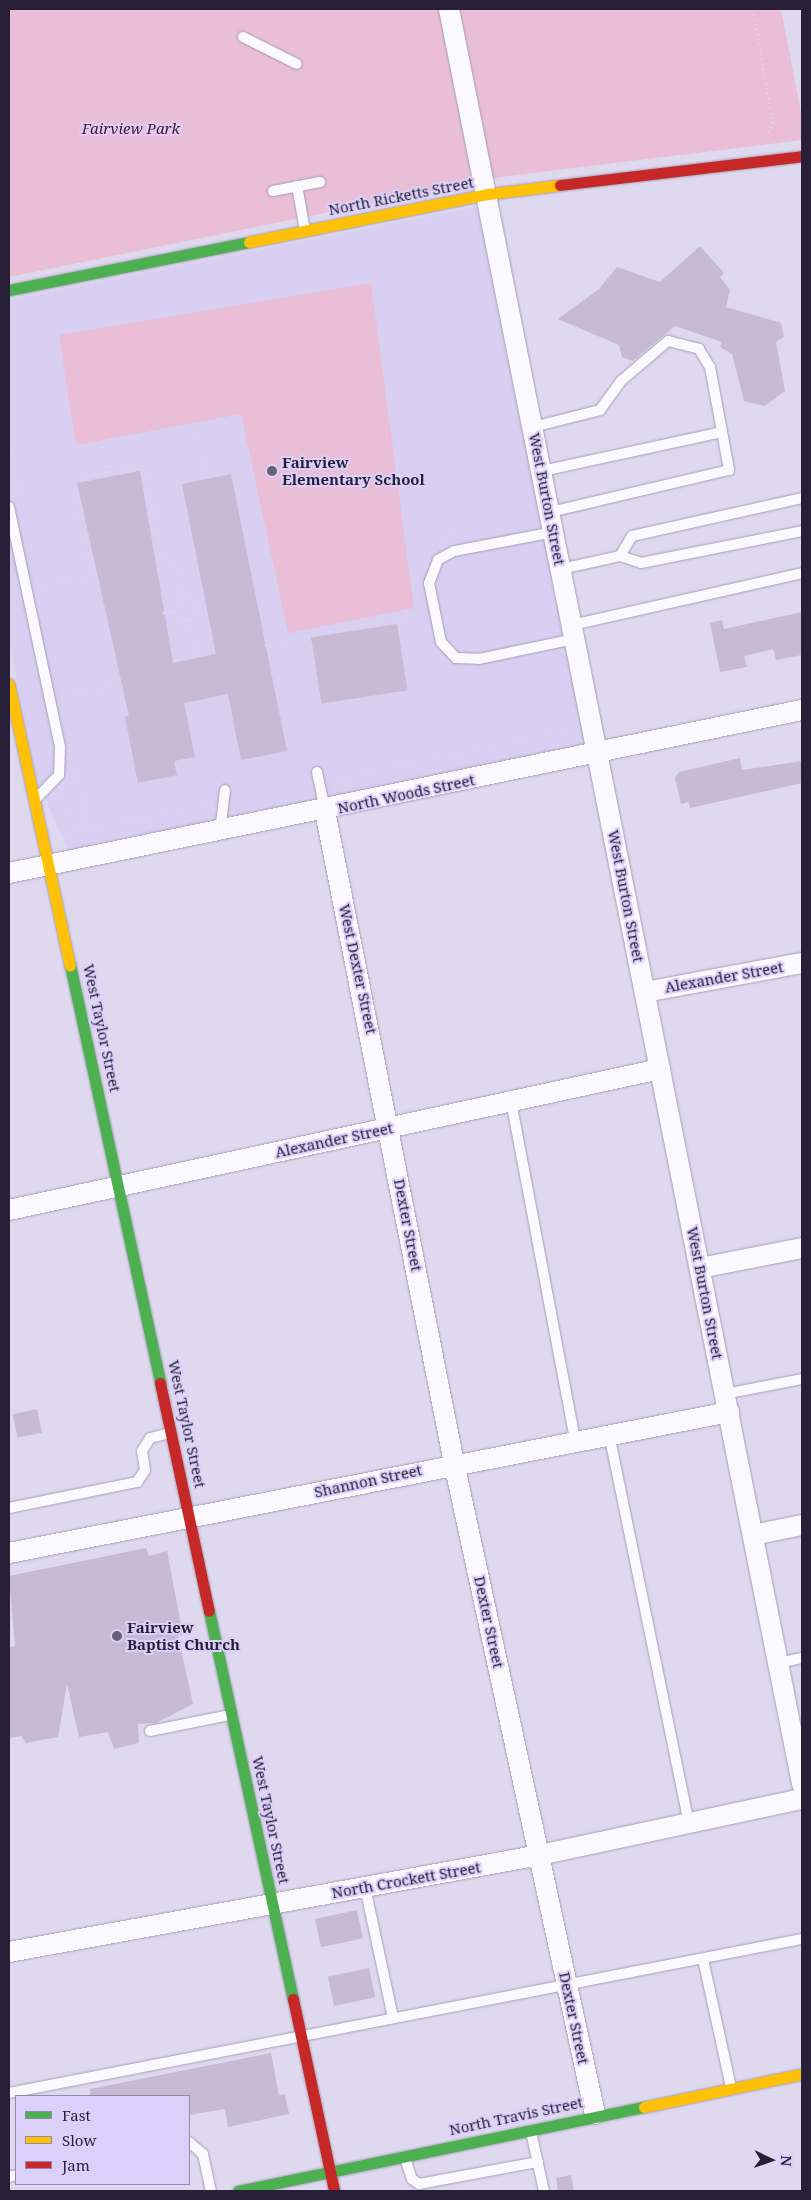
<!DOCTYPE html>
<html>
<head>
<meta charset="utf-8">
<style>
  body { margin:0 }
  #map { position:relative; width:811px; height:2200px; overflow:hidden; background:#dfd9f0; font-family:"Noto Serif",serif }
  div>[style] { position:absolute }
  .built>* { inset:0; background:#d8cff2 }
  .green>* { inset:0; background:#e9bed6 }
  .building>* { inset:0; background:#c8b9d4; transform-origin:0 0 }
  .path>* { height:3px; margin-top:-1.5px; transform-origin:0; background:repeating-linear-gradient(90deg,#dcdae1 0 1px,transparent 0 5px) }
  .roads { filter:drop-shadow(0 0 1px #a69fb5) drop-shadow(0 0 1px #a69fb5) }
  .lane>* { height:10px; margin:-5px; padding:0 5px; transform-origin:5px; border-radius:5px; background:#faf9fd }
  .street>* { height:20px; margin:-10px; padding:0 10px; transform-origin:10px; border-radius:10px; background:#faf9fd }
  .fast>* { height:11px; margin:-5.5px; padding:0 5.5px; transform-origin:5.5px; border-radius:5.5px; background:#4caf50 }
  .slow>* { height:11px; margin:-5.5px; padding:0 5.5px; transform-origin:5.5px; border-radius:5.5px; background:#ffc107 }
  .jam>* { height:11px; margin:-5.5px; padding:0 5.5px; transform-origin:5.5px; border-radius:5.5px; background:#c62828 }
  .dots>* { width:14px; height:14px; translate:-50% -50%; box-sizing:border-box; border:2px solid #dbd0f9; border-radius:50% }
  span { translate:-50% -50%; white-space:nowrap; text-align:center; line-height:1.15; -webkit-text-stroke:4px #dbd0f9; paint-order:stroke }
  .park-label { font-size:15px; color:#4e0d2b; font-style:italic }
  .street-label { font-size:15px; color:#271f38 }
  .poi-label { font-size:15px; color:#271f38; font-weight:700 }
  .left { translate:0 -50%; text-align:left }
  .frame { position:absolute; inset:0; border:10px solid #271f38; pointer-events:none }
  .legend { position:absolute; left:15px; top:2095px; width:175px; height:90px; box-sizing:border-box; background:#dbd0f9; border:1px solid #9389ac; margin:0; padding:6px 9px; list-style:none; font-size:15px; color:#271f38 }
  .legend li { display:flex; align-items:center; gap:10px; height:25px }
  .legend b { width:25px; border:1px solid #9389ac }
  .north { position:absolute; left:746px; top:2135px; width:50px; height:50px; -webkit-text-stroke:4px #dbd0f9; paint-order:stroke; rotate:93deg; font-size:14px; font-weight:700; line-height:20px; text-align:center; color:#271f38 }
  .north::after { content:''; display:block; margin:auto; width:18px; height:22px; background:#271f38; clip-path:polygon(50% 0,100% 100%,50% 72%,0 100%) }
</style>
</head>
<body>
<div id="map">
  <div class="built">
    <i style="clip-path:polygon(480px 206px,591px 744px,68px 850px,37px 780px,9px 641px,9px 300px)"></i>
  </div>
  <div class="green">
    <i style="clip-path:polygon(9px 9px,781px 9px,802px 118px,802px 140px,507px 176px,9px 277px)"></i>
    <i style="clip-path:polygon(371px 283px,414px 608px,288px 633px,241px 414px,76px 445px,59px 335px)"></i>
  </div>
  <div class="building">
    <i style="clip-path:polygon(700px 246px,724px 273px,720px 277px,730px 290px,726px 307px,781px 323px,784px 337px,776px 342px,785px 391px,765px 406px,744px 401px,732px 354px,720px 347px,722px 342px,675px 326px,633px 361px,622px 357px,619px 345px,558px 319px,599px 289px,617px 267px,660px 282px)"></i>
    <i style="clip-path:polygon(140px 471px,173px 663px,216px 654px,182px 484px,231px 474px,287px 751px,241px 760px,228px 694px,184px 703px,195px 757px,174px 761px,177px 775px,138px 783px,125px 717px,129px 716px,77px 483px)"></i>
    <i style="clip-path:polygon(802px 612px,802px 655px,776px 660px,773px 649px,744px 656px,747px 667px,720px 672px,710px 623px,722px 620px,724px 629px)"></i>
    <i style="left:397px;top:624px;width:67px;height:87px;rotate:81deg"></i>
    <i style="clip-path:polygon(740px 758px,742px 770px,802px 761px,802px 783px,690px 808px,689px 802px,681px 804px,675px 778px,679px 772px)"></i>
    <i style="left:37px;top:1409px;width:24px;height:25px;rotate:78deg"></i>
    <i style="clip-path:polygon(146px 1548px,149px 1556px,167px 1551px,183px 1635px,178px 1636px,193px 1704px,156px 1723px,138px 1724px,139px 1743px,114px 1749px,108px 1732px,79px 1737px,67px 1684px,58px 1737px,26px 1743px,21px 1736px,9px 1738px,9px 1647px,15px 1646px,9px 1576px)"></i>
    <i style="left:357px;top:1910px;width:29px;height:43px;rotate:78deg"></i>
    <i style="left:369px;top:1968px;width:30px;height:42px;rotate:78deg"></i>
    <i style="clip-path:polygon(271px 2053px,279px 2095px,285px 2094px,289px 2114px,228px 2127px,225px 2109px,189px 2115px,189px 2096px,90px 2096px,90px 2089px)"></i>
    <i style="clip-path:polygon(571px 2175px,574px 2191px,558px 2191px,556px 2178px)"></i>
  </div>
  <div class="path">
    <i style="left:753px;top:9px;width:115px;rotate:80deg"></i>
    <i style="left:773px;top:122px;width:13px;rotate:119deg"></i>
    <i style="left:196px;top:422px;width:58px;rotate:79.1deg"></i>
    <i style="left:9px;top:438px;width:63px;rotate:79deg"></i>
    <i style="left:101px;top:441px;width:37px;rotate:79deg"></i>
    <i style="left:429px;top:549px;width:32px;rotate:-35deg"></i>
    <i style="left:90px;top:577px;width:100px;rotate:-101deg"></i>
    <i style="left:71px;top:479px;width:75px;rotate:-11.6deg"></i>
    <i style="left:144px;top:464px;width:99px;rotate:78.3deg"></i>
    <i style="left:164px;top:561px;width:12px;rotate:-9deg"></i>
    <i style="left:176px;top:559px;width:39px;rotate:80deg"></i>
    <i style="left:183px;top:597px;width:8px"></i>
    <i style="left:191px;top:597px;width:11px;rotate:52deg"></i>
    <i style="left:198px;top:606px;width:16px;rotate:117deg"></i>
    <i style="left:191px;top:620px;width:9px;rotate:174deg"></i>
    <i style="left:182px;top:621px;width:13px;rotate:-129deg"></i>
    <i style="left:174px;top:611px;width:17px;rotate:-57deg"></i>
    <i style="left:37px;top:588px;width:65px;rotate:-12.5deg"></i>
    <i style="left:163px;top:613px;width:11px;rotate:-10deg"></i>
    <i style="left:188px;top:620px;width:39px;rotate:78deg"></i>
    <i style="left:346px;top:628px;width:5px;rotate:79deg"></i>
    <i style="left:265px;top:645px;width:160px;rotate:-11.5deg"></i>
    <i style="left:62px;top:697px;width:61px;rotate:-12.2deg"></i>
    <i style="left:74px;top:763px;width:67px;rotate:78deg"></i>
    <i style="left:331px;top:780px;width:249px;rotate:-12deg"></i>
    <i style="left:59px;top:794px;width:42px;rotate:59.7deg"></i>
    <i style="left:64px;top:834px;width:151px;rotate:-11.5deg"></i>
  </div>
  <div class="roads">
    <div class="lane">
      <i style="left:243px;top:37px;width:60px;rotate:26.6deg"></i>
      <i style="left:297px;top:186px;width:45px;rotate:79.7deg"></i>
      <i style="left:273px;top:191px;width:48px;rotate:-10.8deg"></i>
      <i style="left:533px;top:427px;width:69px;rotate:-14.2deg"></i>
      <i style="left:600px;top:410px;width:36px;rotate:-54deg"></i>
      <i style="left:621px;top:381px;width:62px;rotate:-40.4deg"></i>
      <i style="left:668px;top:341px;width:32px;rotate:14deg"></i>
      <i style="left:699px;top:349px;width:21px;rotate:59deg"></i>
      <i style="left:710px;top:367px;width:105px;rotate:79.5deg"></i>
      <i style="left:729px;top:470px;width:184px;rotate:166.8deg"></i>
      <i style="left:542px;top:471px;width:184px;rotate:-12.2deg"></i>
      <i style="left:9px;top:507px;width:245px;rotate:78deg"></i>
      <i style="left:60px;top:747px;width:28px;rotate:92deg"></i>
      <i style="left:59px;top:775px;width:30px;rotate:134deg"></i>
      <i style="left:554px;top:532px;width:102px;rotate:169.2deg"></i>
      <i style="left:454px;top:551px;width:18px;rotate:151deg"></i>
      <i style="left:438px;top:560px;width:25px;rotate:111deg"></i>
      <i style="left:429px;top:583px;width:60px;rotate:78.5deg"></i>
      <i style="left:441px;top:642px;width:22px;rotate:47deg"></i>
      <i style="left:456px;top:658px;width:23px;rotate:2deg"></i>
      <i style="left:479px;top:659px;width:98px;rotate:-11.8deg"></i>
      <i style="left:620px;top:556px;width:22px;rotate:18deg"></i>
      <i style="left:641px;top:563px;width:164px;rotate:-11.2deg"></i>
      <i style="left:561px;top:569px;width:60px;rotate:-12.4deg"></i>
      <i style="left:620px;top:556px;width:23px;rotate:-59deg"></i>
      <i style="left:632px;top:536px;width:174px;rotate:-12.6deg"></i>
      <i style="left:572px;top:625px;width:236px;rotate:-12.7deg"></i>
      <i style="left:317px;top:772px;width:39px;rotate:78deg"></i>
      <i style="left:220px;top:831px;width:41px;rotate:-83deg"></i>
      <i style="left:511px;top:1101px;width:345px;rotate:79.3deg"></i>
      <i style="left:725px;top:1394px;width:78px;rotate:-11deg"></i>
      <i style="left:609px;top:1434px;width:397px;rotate:78.4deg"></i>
      <i style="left:9px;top:1508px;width:131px;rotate:-11.5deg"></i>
      <i style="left:137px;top:1482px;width:14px;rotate:-56deg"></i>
      <i style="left:145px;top:1470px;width:19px;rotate:-99deg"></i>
      <i style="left:142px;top:1451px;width:15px;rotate:-58deg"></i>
      <i style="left:150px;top:1438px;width:21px;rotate:-14deg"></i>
      <i style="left:778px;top:1663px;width:25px;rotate:-12deg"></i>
      <i style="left:150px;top:1731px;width:82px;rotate:-11.3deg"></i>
      <i style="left:365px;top:1887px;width:134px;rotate:77.9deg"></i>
      <i style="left:703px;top:1959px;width:131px;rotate:77.7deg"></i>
      <i style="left:9px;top:2093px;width:808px;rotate:-10.99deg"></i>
      <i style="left:531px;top:2132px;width:60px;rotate:77.6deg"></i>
      <i style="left:189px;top:2142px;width:18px;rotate:41deg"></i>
      <i style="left:203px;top:2154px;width:38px;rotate:78deg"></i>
      <i style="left:405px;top:2158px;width:22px;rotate:72deg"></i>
      <i style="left:412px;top:2179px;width:9px;rotate:36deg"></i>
      <i style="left:419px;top:2184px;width:121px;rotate:-10.5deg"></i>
      <i style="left:9px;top:2177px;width:7px;rotate:-16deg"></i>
    </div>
    <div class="street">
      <i style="left:449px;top:9px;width:1810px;rotate:78.75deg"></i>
      <i style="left:325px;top:811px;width:665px;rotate:78.81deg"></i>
      <i style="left:454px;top:1463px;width:666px;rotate:77.78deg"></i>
      <i style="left:9px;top:873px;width:810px;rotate:-11.62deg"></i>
      <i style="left:645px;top:992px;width:160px;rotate:-10.5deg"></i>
      <i style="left:9px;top:1210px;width:666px;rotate:-12.22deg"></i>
      <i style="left:700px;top:1268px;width:104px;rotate:-11.1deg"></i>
      <i style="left:753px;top:1535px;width:50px;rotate:-11.5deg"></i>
      <i style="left:9px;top:1553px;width:734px;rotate:-11.08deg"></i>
      <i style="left:9px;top:1952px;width:540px;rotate:-10.35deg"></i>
      <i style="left:540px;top:1855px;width:268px;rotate:-12.1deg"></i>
    </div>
    <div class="fast">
      <i style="left:9px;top:290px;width:245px;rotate:-11.3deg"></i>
      <i style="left:70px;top:965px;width:428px;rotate:77.8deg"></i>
      <i style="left:209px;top:1611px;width:397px;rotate:77.8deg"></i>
      <i style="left:238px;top:2191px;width:415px;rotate:-11.7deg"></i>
    </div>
    <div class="slow">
      <i style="left:249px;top:242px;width:244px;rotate:-11.4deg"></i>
      <i style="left:488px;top:194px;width:73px;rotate:-7.1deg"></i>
      <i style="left:9px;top:684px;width:288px;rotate:77.8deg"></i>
      <i style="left:644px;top:2107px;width:161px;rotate:-11.8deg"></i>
    </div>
    <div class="jam">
      <i style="left:560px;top:185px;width:244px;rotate:-6.8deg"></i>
      <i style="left:160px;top:1383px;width:233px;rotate:77.9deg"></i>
      <i style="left:293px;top:1999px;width:196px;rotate:77.9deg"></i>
    </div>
  </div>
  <div class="dots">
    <i style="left:272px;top:471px;background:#676078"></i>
    <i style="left:117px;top:1636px;background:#676078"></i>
  </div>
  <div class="park-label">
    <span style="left:131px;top:129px">Fairview Park</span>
  </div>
  <div class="street-label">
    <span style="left:401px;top:196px;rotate:-11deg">North Ricketts Street</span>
    <span style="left:547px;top:499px;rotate:79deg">West Burton Street</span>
    <span style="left:406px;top:794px;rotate:-12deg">North Woods Street</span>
    <span style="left:626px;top:896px;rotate:79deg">West Burton Street</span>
    <span style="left:358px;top:969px;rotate:78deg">West Dexter Street</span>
    <span style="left:724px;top:977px;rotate:-10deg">Alexander Street</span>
    <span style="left:102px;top:1028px;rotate:78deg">West Taylor Street</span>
    <span style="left:334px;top:1140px;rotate:-12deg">Alexander Street</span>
    <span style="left:408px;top:1225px;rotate:79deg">Dexter Street</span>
    <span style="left:705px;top:1293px;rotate:79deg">West Burton Street</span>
    <span style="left:187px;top:1424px;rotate:78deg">West Taylor Street</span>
    <span style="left:368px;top:1481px;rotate:-12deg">Shannon Street</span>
    <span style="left:489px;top:1622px;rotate:78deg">Dexter Street</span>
    <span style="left:271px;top:1820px;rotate:78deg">West Taylor Street</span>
    <span style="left:406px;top:1880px;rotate:-10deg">North Crockett Street</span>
    <span style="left:574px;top:2018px;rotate:78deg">Dexter Street</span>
    <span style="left:516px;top:2116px;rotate:-12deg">North Travis Street</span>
  </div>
  <div class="poi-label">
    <span class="left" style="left:282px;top:471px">Fairview<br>Elementary School</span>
    <span class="left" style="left:127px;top:1636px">Fairview<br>Baptist Church</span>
  </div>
  <div class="frame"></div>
  <ul class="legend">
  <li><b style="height:6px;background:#4caf50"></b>Fast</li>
  <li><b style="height:6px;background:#ffc107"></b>Slow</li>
  <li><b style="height:6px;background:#c62828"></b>Jam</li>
  </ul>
  <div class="north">N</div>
</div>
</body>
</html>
